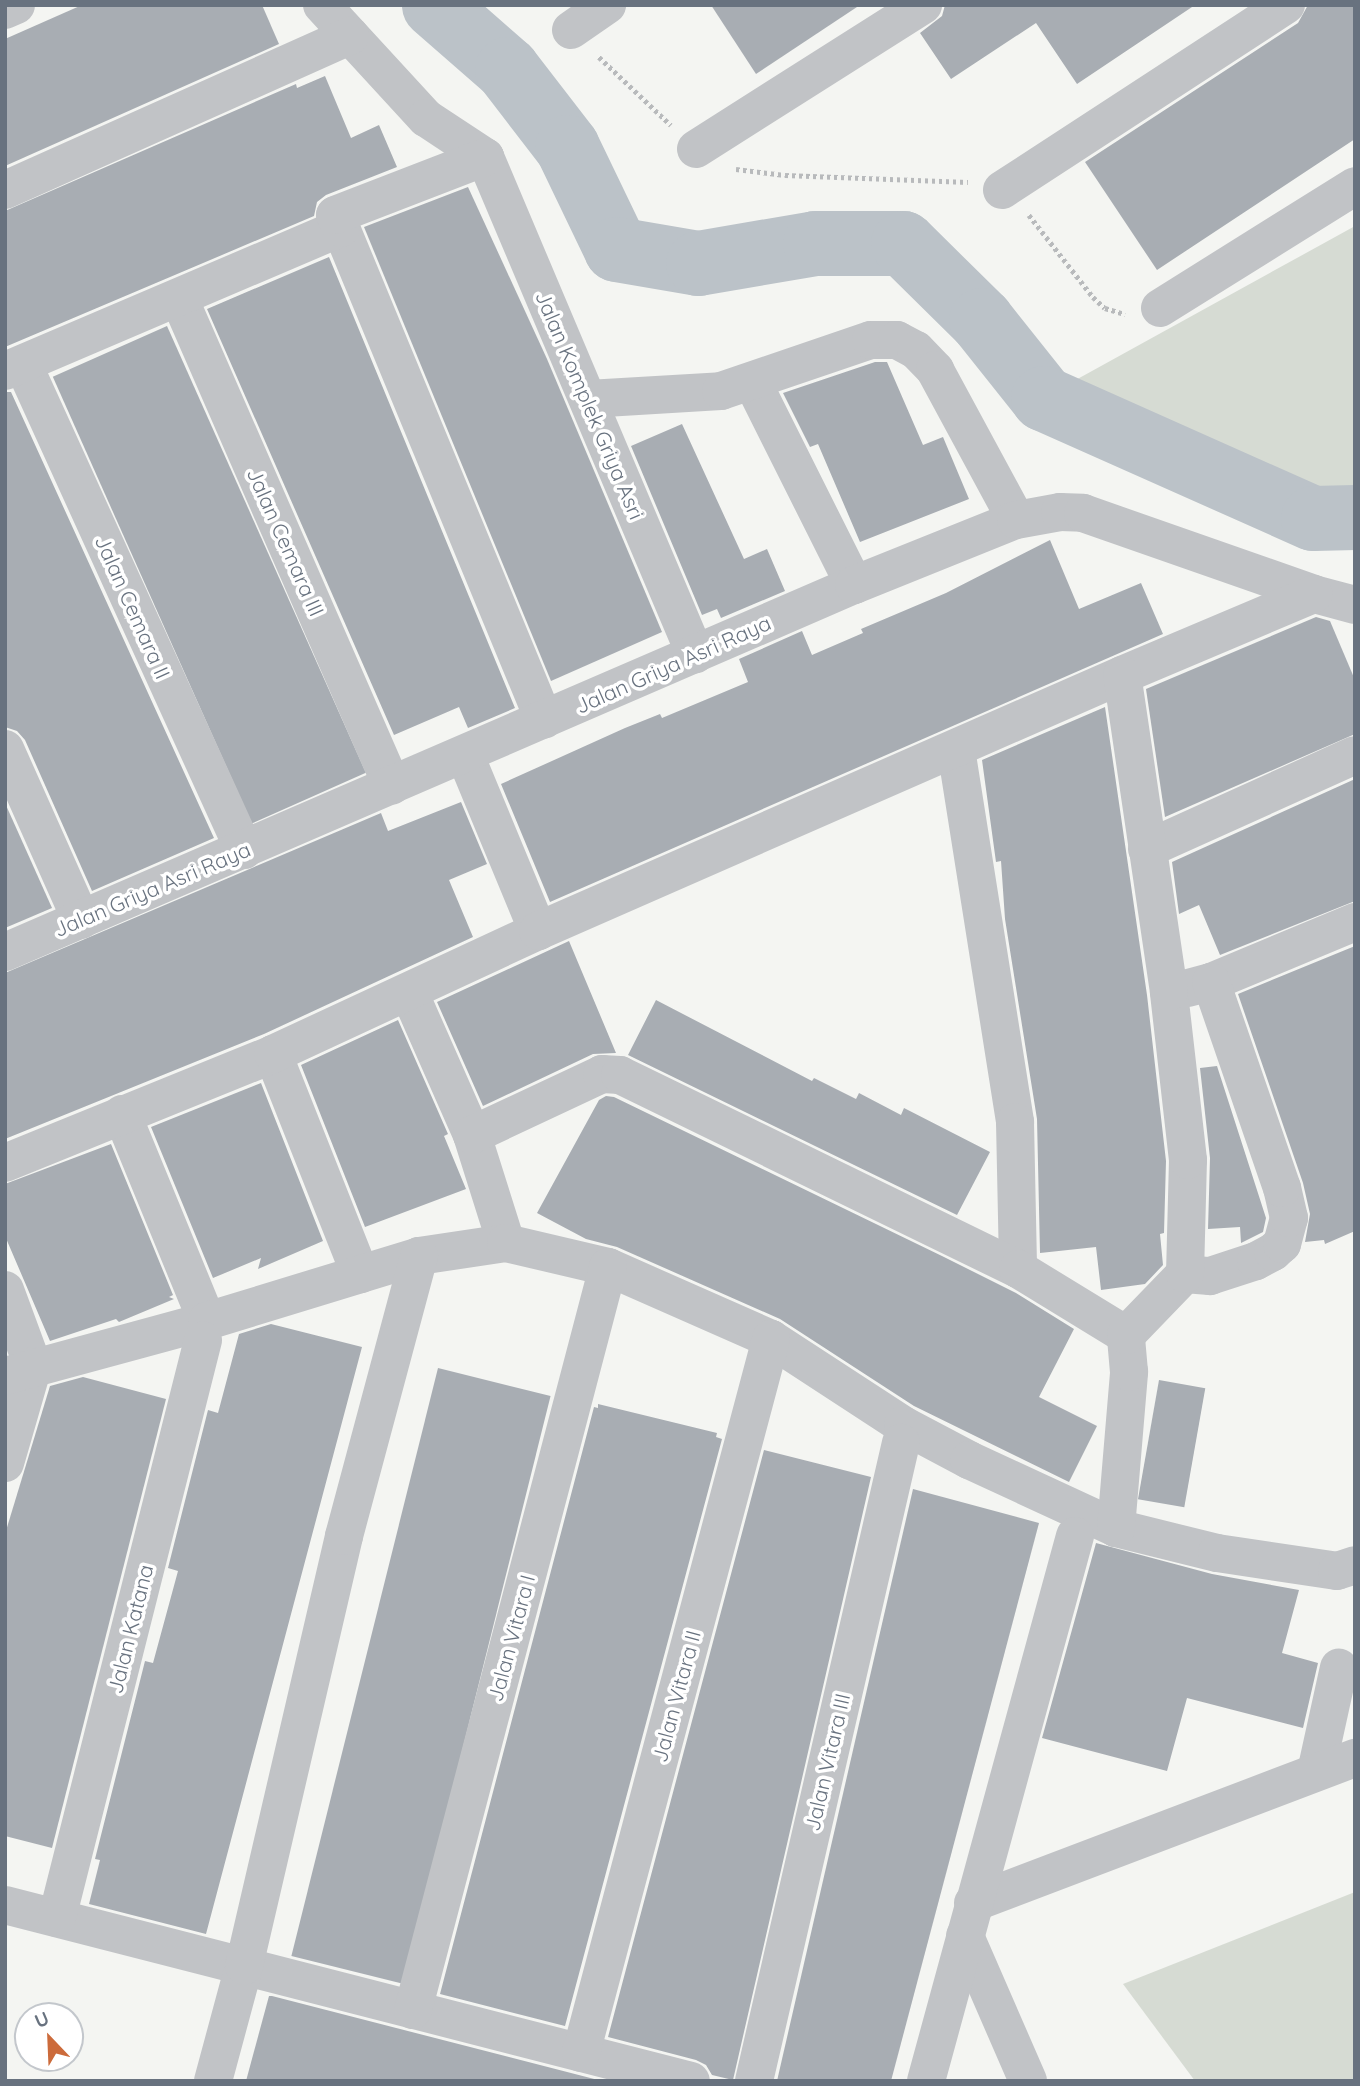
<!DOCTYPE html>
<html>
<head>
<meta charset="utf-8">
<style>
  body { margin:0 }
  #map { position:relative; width:1360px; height:2086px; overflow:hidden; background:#f4f5f2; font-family:Quicksand,sans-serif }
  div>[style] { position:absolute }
  .green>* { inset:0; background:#d6dbd3 }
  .river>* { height:65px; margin:-32.5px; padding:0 32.5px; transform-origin:32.5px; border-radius:32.5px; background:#bbc2c8 }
  .building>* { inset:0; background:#a8adb3; transform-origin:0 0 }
  .path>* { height:4.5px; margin-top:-2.25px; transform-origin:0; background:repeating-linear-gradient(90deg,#b8babc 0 3.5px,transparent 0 7px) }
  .minor>* { height:38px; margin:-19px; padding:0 19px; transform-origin:19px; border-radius:19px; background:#c1c3c6 }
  span { translate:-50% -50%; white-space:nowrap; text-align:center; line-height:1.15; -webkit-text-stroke:7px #fff; paint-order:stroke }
  .street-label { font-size:21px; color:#68727f }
  .frame { position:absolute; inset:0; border:7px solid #68727f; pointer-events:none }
  .north { position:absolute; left:14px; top:2002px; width:70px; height:70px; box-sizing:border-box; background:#fff; border:2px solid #c3c7cc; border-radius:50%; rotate:337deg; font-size:19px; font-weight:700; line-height:28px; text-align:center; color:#68727f }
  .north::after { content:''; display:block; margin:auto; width:24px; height:32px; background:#cc6b3b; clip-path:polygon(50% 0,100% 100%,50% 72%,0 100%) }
</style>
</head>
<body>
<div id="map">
  <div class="green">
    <i style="clip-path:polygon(1355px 226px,1355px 517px,1313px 518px,1043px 398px)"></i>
    <i style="clip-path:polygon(1355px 1892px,1355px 2081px,1195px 2081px,1123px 1984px)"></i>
  </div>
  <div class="river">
    <i style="left:434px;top:5px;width:97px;rotate:41.2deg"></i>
    <i style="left:507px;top:69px;width:98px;rotate:52.4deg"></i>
    <i style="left:567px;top:147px;width:113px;rotate:64.3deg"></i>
    <i style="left:616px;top:249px;width:83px;rotate:9.7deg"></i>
    <i style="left:698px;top:263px;width:119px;rotate:-9.7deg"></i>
    <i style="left:815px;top:243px;width:88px"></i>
    <i style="left:903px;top:243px;width:110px;rotate:44.6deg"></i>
    <i style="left:981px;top:320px;width:100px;rotate:51.5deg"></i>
    <i style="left:1043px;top:398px;width:295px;rotate:24deg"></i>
    <i style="left:1313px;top:518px;width:42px;rotate:-1.4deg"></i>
  </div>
  <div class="building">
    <i style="clip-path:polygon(82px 5px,262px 5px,279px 44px,5px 166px,5px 39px)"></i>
    <i style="clip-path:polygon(711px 5px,860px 5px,756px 74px)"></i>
    <i style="clip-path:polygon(945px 5px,1195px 5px,1077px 84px,1036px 23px,951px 79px,920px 33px,942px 16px)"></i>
    <i style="clip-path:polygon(1308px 5px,1355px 5px,1355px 139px,1157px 270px,1085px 162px,1298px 23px)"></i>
    <i style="clip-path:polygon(325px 76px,351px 138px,379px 125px,397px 167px,326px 195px,317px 202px,314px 216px,5px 347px,5px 211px,296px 84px,297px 88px)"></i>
    <i style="clip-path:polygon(468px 187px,547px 359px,662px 632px,551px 681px,364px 227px)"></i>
    <i style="clip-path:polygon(329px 257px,515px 708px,468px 728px,459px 707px,394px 735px,207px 309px)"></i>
    <i style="left:167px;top:326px;width:489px;height:125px;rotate:66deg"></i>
    <i style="clip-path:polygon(875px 362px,887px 362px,923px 445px,943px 437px,969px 499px,860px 542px,818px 444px,810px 447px,783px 393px)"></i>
    <i style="clip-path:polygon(5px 392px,11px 392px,214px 838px,92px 891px,25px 740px,17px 731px,5px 727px)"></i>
    <i style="clip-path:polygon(682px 424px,744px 559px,767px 549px,785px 591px,721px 618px,717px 609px,702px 615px,631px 446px)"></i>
    <i style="clip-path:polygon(1050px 540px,1079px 609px,1141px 583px,1163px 634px,550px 902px,501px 784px,625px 728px,660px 714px,662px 718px,748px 682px,739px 659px,802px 631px,812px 655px,863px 633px,861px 629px,946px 593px)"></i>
    <i style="clip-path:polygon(1316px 617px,1330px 621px,1355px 680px,1355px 734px,1165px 817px,1146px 689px)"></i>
    <i style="clip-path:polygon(1105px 707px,1147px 995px,1166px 1161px,1164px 1233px,1160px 1234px,1163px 1265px,1145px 1284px,1101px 1290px,1096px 1247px,1040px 1253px,1037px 1119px,1005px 919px,1001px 861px,996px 862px,982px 760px)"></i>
    <i style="clip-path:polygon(1355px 779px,1355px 901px,1220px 955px,1199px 905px,1179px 914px,1172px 862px)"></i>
    <i style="clip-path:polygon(461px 802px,487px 864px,449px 880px,473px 937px,264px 1034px,5px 1139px,5px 973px,381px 813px,388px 831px)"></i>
    <i style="clip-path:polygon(5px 803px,52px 908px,5px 928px)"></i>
    <i style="clip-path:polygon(569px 941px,616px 1053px,593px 1054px,483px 1106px,437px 1002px)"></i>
    <i style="clip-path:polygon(1355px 946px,1355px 1231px,1325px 1244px,1324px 1240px,1305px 1242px,1310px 1214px,1303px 1183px,1238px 994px)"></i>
    <i style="clip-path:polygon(656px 1000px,812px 1081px,814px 1078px,856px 1099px,859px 1093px,901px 1115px,904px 1108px,990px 1152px,957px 1215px,628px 1055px)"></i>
    <i style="clip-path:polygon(398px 1020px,448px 1134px,444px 1136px,466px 1189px,365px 1227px,301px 1065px)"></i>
    <i style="clip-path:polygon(1217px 1066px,1266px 1218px,1263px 1232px,1241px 1243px,1240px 1227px,1208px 1229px,1210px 1158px,1200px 1068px)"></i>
    <i style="clip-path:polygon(261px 1083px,323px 1241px,258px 1269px,261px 1258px,213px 1278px,151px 1127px)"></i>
    <i style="clip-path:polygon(606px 1096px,614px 1097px,944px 1257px,1016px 1293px,1074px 1329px,1039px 1397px,1097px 1426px,1069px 1482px,914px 1406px,780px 1319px,617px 1247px,586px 1239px,537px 1213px,599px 1100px)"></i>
    <i style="clip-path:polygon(111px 1144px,173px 1295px,169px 1297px,174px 1299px,119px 1322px,116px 1319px,50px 1341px,5px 1236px,5px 1184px)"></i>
    <i style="clip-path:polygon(271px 1324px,362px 1347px,206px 1934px,89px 1904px,100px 1860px,95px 1859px,145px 1661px,153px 1663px,178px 1571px,168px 1568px,208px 1410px,218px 1413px,239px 1334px)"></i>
    <i style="left:438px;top:1368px;width:116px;height:606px;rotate:14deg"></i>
    <i style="clip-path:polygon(83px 1377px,166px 1399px,52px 1848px,5px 1836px,5px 1534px,50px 1386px)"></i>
    <i style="left:1159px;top:1380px;width:47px;height:121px;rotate:10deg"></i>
    <i style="clip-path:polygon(598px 1404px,717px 1433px,716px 1437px,722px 1439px,565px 2026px,440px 1994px,594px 1407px,598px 1408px)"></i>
    <i style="clip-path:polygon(764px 1450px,871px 1477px,733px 2080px,712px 2075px,706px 2065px,696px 2060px,608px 2037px)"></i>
    <i style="clip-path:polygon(913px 1489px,1039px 1523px,891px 2081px,777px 2081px)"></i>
    <i style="clip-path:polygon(1096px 1543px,1212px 1574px,1299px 1590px,1282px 1653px,1318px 1663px,1303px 1728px,1187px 1698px,1167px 1771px,1042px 1738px)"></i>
    <i style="clip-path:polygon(269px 1996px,272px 1996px,602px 2081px,246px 2081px)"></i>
  </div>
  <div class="path">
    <i style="left:599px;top:57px;width:99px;rotate:43.4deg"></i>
    <i style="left:736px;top:169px;width:49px;rotate:7deg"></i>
    <i style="left:785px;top:175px;width:183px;rotate:2.2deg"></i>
    <i style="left:1029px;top:215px;width:104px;rotate:52deg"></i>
    <i style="left:1093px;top:297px;width:16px;rotate:43deg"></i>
    <i style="left:1105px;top:308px;width:21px;rotate:17deg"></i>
  </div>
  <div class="minor">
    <i style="left:322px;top:5px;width:154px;rotate:47.4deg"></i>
    <i style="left:426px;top:118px;width:71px;rotate:33.5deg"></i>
    <i style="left:485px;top:157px;width:540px;rotate:67.09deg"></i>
    <i style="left:5px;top:10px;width:12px;rotate:-24deg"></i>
    <i style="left:571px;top:30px;width:44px;rotate:-34.8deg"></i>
    <i style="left:696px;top:149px;width:269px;rotate:-32.4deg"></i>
    <i style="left:5px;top:190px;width:378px;rotate:-24.1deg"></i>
    <i style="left:1002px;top:190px;width:339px;rotate:-33.1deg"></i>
    <i style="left:341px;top:228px;width:532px;rotate:67.58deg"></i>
    <i style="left:179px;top:298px;width:532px;rotate:66.42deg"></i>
    <i style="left:1160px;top:308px;width:230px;rotate:-32deg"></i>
    <i style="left:23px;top:364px;width:534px;rotate:65.55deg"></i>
    <i style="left:5px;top:371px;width:365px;rotate:-23.1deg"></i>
    <i style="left:341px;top:228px;width:14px;rotate:-115deg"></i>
    <i style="left:335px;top:215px;width:161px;rotate:-21.1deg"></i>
    <i style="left:753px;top:383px;width:226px;rotate:63.4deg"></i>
    <i style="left:588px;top:399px;width:133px;rotate:-3.4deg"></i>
    <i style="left:721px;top:391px;width:158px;rotate:-18.8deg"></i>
    <i style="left:871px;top:340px;width:26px"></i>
    <i style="left:897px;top:340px;width:21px;rotate:28deg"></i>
    <i style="left:916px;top:350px;width:28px;rotate:46deg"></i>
    <i style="left:935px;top:370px;width:170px;rotate:61.6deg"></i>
    <i style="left:5px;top:749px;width:187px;rotate:66deg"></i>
    <i style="left:956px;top:749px;width:378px;rotate:81deg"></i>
    <i style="left:1015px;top:1122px;width:147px;rotate:88.8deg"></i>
    <i style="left:465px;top:755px;width:191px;rotate:67.5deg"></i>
    <i style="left:1147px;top:849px;width:228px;rotate:-24.3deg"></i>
    <i style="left:5px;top:952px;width:925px;rotate:-23.38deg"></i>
    <i style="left:854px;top:585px;width:175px;rotate:-21.9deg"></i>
    <i style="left:1016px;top:520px;width:45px;rotate:-10.3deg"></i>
    <i style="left:1060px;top:512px;width:23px;rotate:2deg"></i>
    <i style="left:1083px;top:513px;width:245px;rotate:19.3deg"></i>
    <i style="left:1314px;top:594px;width:42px;rotate:15deg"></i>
    <i style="left:1188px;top:988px;width:24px;rotate:-15deg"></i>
    <i style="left:1211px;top:982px;width:156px;rotate:-22.6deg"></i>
    <i style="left:409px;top:992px;width:156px;rotate:66.2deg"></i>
    <i style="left:472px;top:1135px;width:113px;rotate:72.5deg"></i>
    <i style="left:273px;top:1054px;width:237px;rotate:68.4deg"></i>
    <i style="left:122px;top:1114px;width:224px;rotate:67.7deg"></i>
    <i style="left:472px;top:1135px;width:144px;rotate:-25.1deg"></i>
    <i style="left:602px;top:1074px;width:18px;rotate:3deg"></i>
    <i style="left:620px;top:1075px;width:443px;rotate:26deg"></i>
    <i style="left:1018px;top:1269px;width:127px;rotate:31.4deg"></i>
    <i style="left:5px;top:1163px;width:289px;rotate:-22.1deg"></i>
    <i style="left:273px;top:1054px;width:292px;rotate:-24.9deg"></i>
    <i style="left:538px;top:931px;width:638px;rotate:-23.67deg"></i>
    <i style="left:1122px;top:675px;width:208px;rotate:-22.9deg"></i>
    <i style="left:1185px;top:1274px;width:25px;rotate:5deg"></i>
    <i style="left:1210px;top:1276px;width:48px;rotate:-18.1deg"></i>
    <i style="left:1256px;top:1261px;width:19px;rotate:-28deg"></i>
    <i style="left:1273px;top:1252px;width:12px;rotate:-42deg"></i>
    <i style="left:1282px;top:1244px;width:27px;rotate:-75deg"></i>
    <i style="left:1289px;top:1218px;width:31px;rotate:-103deg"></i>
    <i style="left:1282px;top:1188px;width:218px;rotate:-109deg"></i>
    <i style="left:5px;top:1290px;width:81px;rotate:69.8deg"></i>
    <i style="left:33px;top:1366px;width:101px;rotate:106.1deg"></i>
    <i style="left:5px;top:1376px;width:209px;rotate:-15.2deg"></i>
    <i style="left:207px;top:1321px;width:222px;rotate:-17deg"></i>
    <i style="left:419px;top:1256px;width:88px;rotate:-8.5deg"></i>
    <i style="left:506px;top:1243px;width:105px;rotate:13.2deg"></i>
    <i style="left:608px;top:1267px;width:178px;rotate:23.8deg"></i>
    <i style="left:771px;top:1339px;width:158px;rotate:33.1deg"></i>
    <i style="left:903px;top:1425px;width:75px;rotate:27.9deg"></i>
    <i style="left:969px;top:1460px;width:162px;rotate:24.8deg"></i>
    <i style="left:1116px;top:1528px;width:104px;rotate:13.9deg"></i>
    <i style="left:1217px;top:1553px;width:121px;rotate:8.5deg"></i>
    <i style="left:1337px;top:1571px;width:19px;rotate:-18deg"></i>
    <i style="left:1116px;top:1528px;width:157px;rotate:-85.2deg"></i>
    <i style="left:1129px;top:1372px;width:37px;rotate:-95deg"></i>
    <i style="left:1126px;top:1335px;width:85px;rotate:-46deg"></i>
    <i style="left:1185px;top:1274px;width:114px;rotate:-88.5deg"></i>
    <i style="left:1188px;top:1160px;width:169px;rotate:-96.5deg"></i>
    <i style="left:1169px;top:992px;width:320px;rotate:-98.4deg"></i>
    <i style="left:1316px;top:1772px;width:107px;rotate:-77.6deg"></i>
    <i style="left:973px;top:1903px;width:409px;rotate:-20.8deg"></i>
    <i style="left:5px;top:1905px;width:708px;rotate:14.39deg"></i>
    <i style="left:57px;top:1918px;width:596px;rotate:-75.82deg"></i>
    <i style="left:965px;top:1936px;width:158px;rotate:66.5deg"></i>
    <i style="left:413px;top:2010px;width:768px;rotate:-75.29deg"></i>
    <i style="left:581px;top:2053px;width:739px;rotate:-75.1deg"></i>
    <i style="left:213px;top:2081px;width:119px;rotate:-74.9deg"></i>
    <i style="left:244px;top:1966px;width:441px;rotate:-76.9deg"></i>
    <i style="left:344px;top:1536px;width:290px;rotate:-75deg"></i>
    <i style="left:754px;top:2081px;width:655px;rotate:-77.03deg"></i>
    <i style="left:926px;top:2081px;width:565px;rotate:-74.71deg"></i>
  </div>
  <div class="street-label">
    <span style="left:590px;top:405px;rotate:67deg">Jalan Komplek Griya Asri</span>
    <span style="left:286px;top:542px;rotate:66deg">Jalan Cemara III</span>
    <span style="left:133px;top:607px;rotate:66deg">Jalan Cemara II</span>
    <span style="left:673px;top:664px;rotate:-24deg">Jalan Griya Asri Raya</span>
    <span style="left:152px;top:889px;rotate:-23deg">Jalan Griya Asri Raya</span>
    <span style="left:130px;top:1629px;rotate:-76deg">Jalan Katana</span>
    <span style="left:511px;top:1638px;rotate:-75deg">Jalan Vitara I</span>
    <span style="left:676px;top:1696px;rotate:-75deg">Jalan Vitara II</span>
    <span style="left:827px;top:1762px;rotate:-77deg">Jalan Vitara III</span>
  </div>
  <div class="frame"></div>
  <div class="north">U</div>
</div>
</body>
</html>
